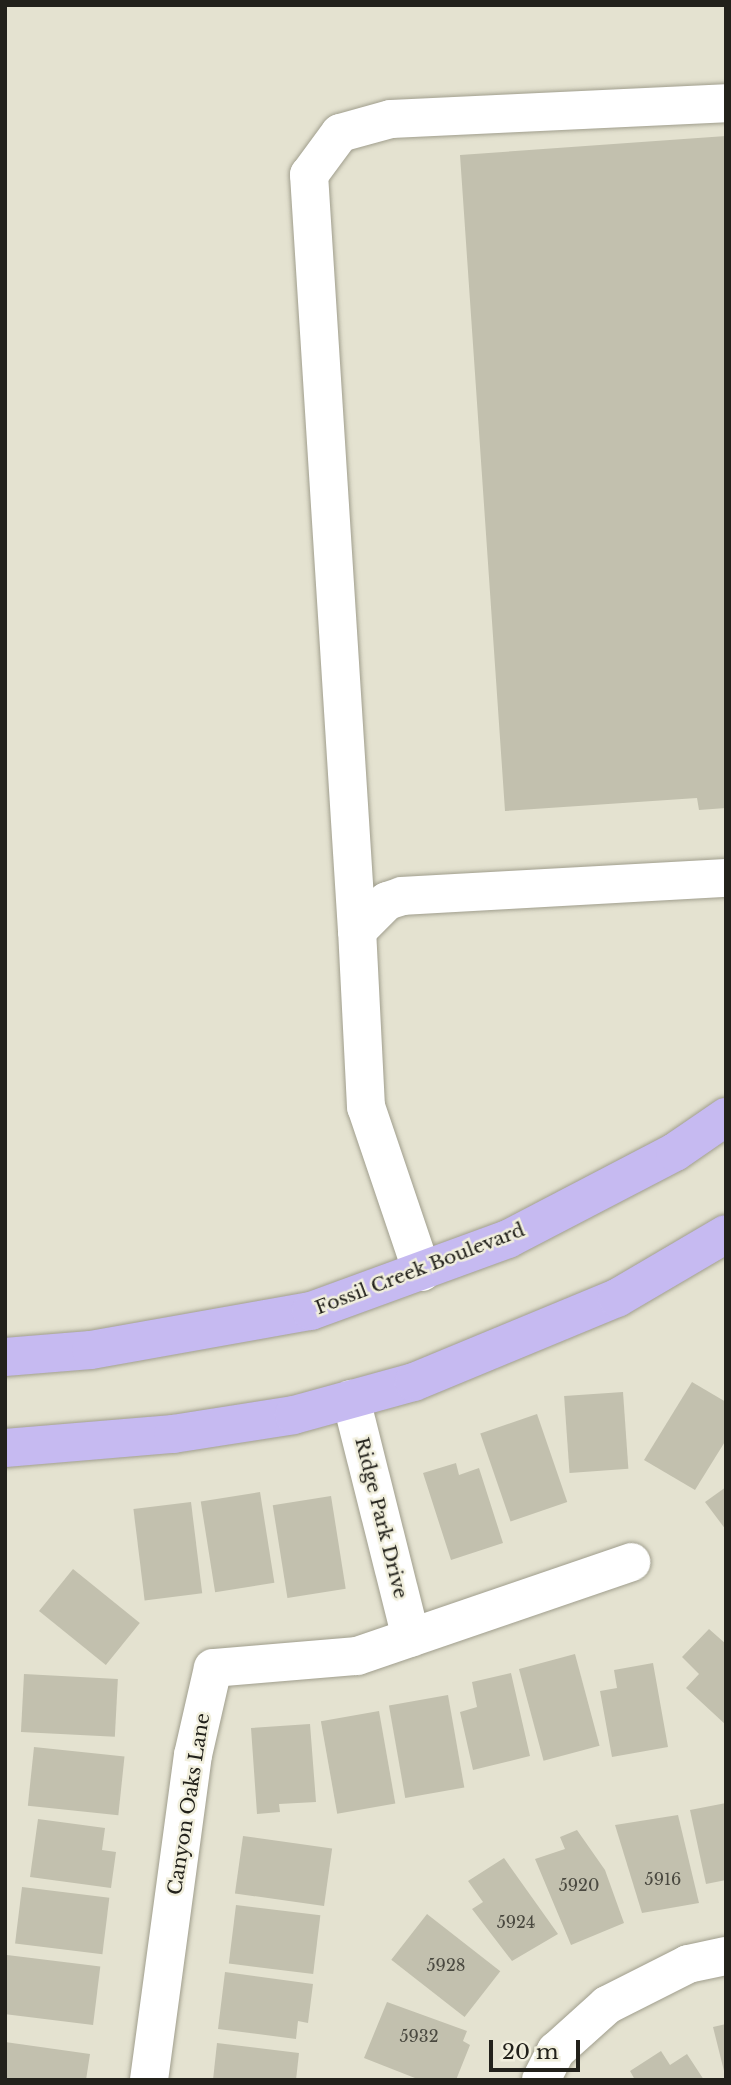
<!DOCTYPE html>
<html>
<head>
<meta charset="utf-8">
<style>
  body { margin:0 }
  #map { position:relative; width:731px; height:2085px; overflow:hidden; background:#e4e2d0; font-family:"Libre Baskerville",serif }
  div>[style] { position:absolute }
  .building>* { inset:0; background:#c2c0ae; transform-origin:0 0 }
  .roads { filter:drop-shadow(0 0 2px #a09e8d) drop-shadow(0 0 2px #a09e8d) }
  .minor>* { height:38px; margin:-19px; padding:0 19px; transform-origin:19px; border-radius:19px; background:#fff }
  .major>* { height:38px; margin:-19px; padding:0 19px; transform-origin:19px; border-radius:19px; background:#c6baf1 }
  span { translate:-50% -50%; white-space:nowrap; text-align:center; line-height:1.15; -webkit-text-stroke:5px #f1efdd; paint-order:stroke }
  .number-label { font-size:16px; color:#4a4940 }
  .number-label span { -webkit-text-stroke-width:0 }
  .street-label { font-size:19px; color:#22211b }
  .frame { position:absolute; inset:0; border:7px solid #22211b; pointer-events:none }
  .scale { position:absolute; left:489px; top:2040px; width:91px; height:32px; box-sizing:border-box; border:4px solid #22211b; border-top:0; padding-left:9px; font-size:21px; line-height:24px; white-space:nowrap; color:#22211b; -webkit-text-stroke:5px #f1efdd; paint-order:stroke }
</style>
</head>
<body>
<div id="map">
  <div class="building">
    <i style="clip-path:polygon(726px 136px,726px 808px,699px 810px,697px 798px,505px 811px,460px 155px)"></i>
    <i style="clip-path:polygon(692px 1382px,726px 1402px,726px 1440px,695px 1490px,644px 1460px)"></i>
    <i style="left:623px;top:1392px;width:77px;height:59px;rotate:86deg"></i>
    <i style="left:537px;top:1414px;width:93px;height:60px;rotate:71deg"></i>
    <i style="clip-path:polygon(456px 1463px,459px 1475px,479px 1468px,503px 1543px,451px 1560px,423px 1473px)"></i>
    <i style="clip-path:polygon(726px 1487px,726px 1530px,705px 1502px)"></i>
    <i style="left:260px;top:1492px;width:92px;height:60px;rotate:81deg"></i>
    <i style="left:331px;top:1496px;width:94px;height:59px;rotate:81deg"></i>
    <i style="left:191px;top:1502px;width:92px;height:58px;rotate:83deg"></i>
    <i style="left:73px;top:1569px;width:86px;height:54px;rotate:39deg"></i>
    <i style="clip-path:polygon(709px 1629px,726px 1644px,726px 1725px,686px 1688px,699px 1674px,682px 1657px)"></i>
    <i style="left:575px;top:1654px;width:95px;height:58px;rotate:75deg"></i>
    <i style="clip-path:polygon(653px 1663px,668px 1747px,612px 1757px,600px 1691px,617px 1688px,614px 1670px)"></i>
    <i style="clip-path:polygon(511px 1673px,530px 1756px,473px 1770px,460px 1712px,477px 1707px,472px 1682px)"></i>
    <i style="left:24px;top:1674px;width:94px;height:58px;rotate:3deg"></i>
    <i style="left:448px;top:1695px;width:94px;height:60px;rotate:80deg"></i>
    <i style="left:379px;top:1711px;width:94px;height:59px;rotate:80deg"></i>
    <i style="clip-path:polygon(310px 1724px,316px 1802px,279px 1804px,280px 1812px,257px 1814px,251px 1728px)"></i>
    <i style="left:34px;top:1747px;width:91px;height:59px;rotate:6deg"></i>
    <i style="clip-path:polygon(726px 1803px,726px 1880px,706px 1884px,690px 1810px)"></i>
    <i style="clip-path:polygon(678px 1815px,699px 1903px,642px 1913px,615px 1825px)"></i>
    <i style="clip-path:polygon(38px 1819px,105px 1828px,102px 1850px,116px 1852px,111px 1888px,30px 1877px)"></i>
    <i style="clip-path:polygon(577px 1830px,605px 1870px,624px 1923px,571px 1945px,535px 1859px,565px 1849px,560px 1837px)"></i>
    <i style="left:243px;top:1836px;width:90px;height:58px;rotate:8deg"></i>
    <i style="clip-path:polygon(504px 1858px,558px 1934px,512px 1961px,472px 1909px,483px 1902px,468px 1881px)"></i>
    <i style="left:22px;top:1887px;width:88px;height:57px;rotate:7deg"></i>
    <i style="left:236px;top:1905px;width:85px;height:59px;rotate:7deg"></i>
    <i style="left:427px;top:1914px;width:93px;height:58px;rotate:38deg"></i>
    <i style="left:7px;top:1955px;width:94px;height:59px;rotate:7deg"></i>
    <i style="clip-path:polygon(225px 1972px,313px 1984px,308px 2023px,298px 2021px,296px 2039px,218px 2029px)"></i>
    <i style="clip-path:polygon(387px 2002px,467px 2031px,463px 2041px,470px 2045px,456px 2080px,420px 2080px,364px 2058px)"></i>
    <i style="clip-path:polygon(726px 2024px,726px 2075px,725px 2075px,713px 2027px)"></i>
    <i style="clip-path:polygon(5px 2042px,90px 2054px,86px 2080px,5px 2080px)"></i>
    <i style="clip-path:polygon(217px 2043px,299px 2053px,296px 2080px,213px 2080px)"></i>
    <i style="clip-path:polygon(661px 2051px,670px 2065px,687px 2054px,704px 2080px,635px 2080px,630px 2071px)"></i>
  </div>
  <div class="roads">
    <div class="minor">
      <i style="left:357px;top:931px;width:758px;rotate:-93.63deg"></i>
      <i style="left:309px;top:175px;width:52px;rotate:-53.6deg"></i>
      <i style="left:340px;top:133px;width:53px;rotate:-15.4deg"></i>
      <i style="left:391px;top:119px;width:335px;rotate:-2.7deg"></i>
      <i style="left:422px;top:1272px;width:174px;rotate:-108.7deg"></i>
      <i style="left:366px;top:1107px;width:176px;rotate:-92.9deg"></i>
      <i style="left:357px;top:931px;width:42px;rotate:-45deg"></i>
      <i style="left:387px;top:901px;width:16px;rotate:-18deg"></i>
      <i style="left:402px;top:896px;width:324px;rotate:-3.2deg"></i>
      <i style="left:351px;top:1399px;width:246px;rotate:75.9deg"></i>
      <i style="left:149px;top:2080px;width:328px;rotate:-82.3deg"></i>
      <i style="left:193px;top:1755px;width:89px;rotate:-77.1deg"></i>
      <i style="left:213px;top:1668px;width:144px;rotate:-4.8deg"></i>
      <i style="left:357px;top:1656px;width:290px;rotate:-18.9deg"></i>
      <i style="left:541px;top:2080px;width:33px;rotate:-63deg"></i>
      <i style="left:556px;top:2051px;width:69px;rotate:-42deg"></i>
      <i style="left:607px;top:2005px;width:91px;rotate:-26.8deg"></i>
      <i style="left:688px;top:1964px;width:39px;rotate:-12deg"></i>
    </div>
    <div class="major">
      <i style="left:5px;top:1357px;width:86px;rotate:-4.7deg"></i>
      <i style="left:91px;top:1350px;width:223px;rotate:-10.1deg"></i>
      <i style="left:311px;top:1311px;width:210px;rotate:-20.1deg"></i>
      <i style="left:508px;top:1239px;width:188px;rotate:-27.5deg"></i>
      <i style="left:675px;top:1152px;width:62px;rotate:-34.5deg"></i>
      <i style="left:5px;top:1448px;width:169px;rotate:-4.8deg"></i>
      <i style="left:173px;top:1434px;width:122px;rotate:-8.9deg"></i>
      <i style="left:294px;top:1415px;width:124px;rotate:-15.4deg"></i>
      <i style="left:414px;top:1382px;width:220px;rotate:-22.5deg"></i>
      <i style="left:617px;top:1298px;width:126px;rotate:-30.4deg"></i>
    </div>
  </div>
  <div class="number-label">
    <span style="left:663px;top:1879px">5916</span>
    <span style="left:579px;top:1885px">5920</span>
    <span style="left:516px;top:1922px">5924</span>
    <span style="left:446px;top:1965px">5928</span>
    <span style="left:419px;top:2036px">5932</span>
  </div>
  <div class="street-label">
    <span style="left:420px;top:1269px;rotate:-21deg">Fossil Creek Boulevard</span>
    <span style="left:381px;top:1518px;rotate:76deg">Ridge Park Drive</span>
    <span style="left:189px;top:1804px;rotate:-81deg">Canyon Oaks Lane</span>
  </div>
  <div class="frame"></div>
  <div class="scale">20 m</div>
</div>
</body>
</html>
